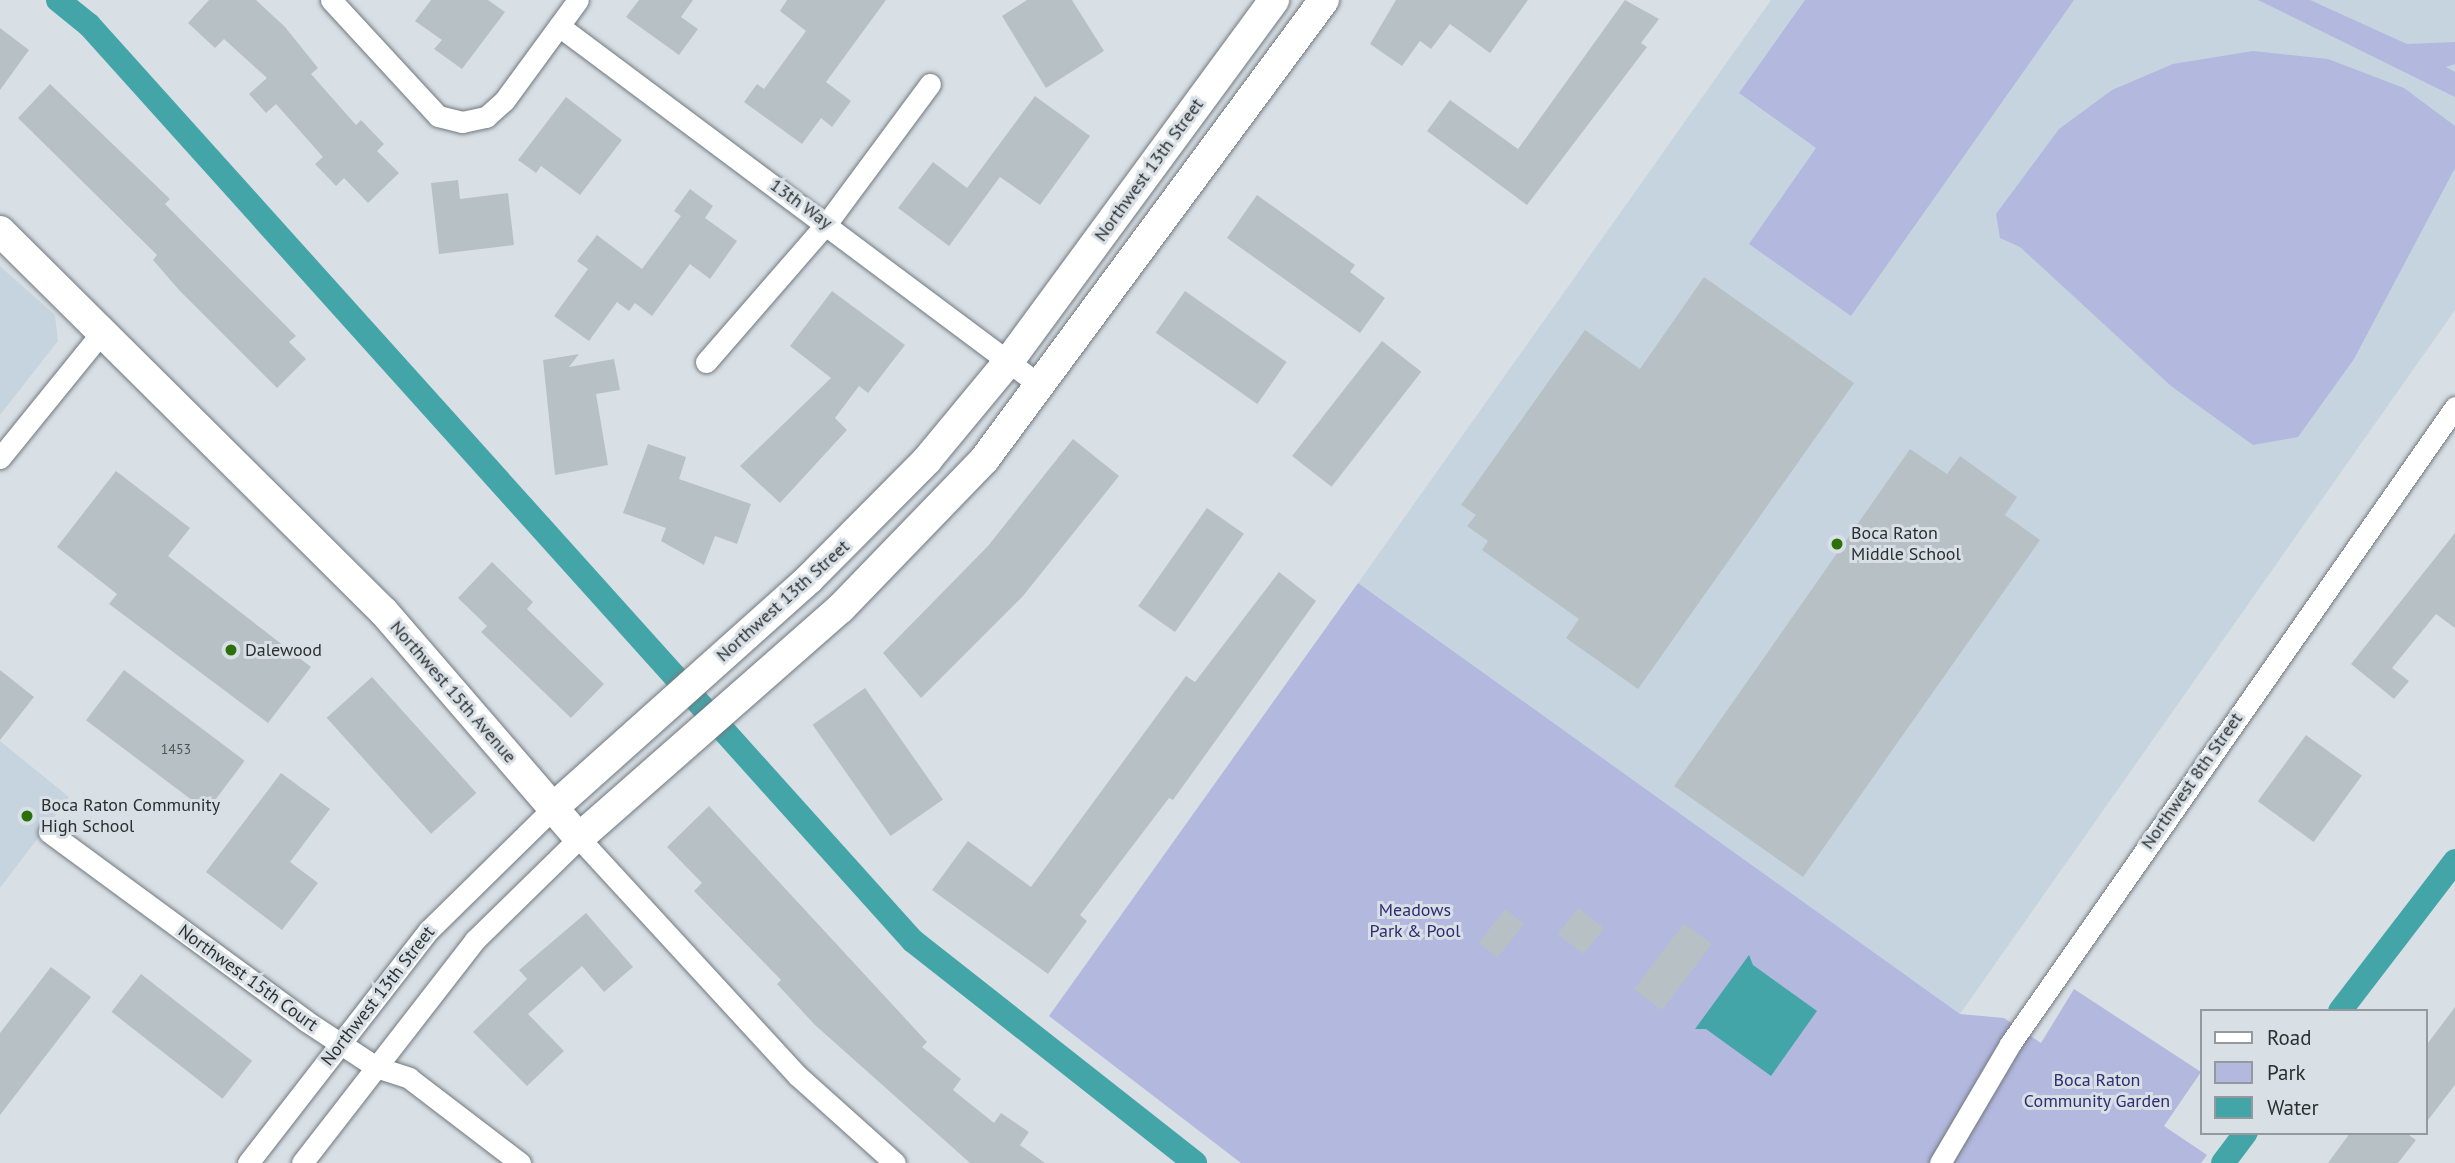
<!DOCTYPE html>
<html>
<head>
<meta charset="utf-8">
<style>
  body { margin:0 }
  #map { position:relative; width:2455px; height:1163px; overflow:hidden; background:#d8e0e6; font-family:"PT Sans",sans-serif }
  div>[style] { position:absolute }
  .built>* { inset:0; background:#c6d4df }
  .green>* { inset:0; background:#b3b8df }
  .water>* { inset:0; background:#44a5a9 }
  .canal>* { height:24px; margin:-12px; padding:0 12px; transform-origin:12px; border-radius:12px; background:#44a5a9 }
  .building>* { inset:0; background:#b7c1c5; transform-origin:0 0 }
  .roads { filter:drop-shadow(0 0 2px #71787e) drop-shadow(0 0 2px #71787e) }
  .street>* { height:21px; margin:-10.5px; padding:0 10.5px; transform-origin:10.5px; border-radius:10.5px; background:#fff }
  .secondary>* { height:30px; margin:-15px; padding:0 15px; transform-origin:15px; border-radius:15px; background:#fff }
  .dots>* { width:19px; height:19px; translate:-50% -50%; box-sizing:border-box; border:4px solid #d8e0e6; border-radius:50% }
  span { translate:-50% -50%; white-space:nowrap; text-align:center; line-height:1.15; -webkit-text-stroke:6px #d8e0e6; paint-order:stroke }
  .number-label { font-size:14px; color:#4e5456 }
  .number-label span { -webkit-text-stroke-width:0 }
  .street-label { font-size:18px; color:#2b2f31 }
  .poi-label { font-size:18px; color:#2b2f31 }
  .left { translate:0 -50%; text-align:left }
  .park-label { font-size:18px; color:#2e2c73 }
  .legend { position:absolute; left:2200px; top:1009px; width:228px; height:126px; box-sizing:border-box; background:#d8e0e6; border:2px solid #93999e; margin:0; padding:9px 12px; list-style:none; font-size:21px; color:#2b2f31 }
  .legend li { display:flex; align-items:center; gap:14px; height:35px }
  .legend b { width:35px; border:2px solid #93999e }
</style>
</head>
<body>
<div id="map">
  <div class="built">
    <i style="clip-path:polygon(1771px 0,2455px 0,2455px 310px,1960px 1014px,1358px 583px)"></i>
    <i style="clip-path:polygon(0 266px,55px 315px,58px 341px,0 415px)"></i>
    <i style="clip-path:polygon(0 741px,69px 797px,0 888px)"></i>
  </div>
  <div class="green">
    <i style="clip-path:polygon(1805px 0,2074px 0,1851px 316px,1749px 244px,1816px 148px,1739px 93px)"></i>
    <i style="clip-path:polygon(2258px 0,2310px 0,2407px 44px,2455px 42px,2455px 64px,2446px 67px,2455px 72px,2455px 97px)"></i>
    <i style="clip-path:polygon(2253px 51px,2328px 59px,2404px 88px,2455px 126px,2455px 168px,2354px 359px,2298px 437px,2253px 445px,2171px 386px,2020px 247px,2000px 238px,1996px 214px,2059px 129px,2112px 90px,2173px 64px)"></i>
    <i style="clip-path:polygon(1358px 583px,1960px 1014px,2004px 1018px,2041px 1043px,2074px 989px,2201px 1072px,2164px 1126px,2207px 1155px,2201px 1163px,1241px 1163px,1049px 1016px)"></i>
  </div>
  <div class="water">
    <i style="clip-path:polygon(1749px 955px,1753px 965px,1817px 1011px,1771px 1076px,1706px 1029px,1695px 1029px)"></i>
  </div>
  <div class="canal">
    <i style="left:58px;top:0;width:40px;rotate:39deg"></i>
    <i style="left:89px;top:25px;width:1232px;rotate:48.03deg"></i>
    <i style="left:913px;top:941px;width:359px;rotate:38.2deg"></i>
    <i style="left:2340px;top:1011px;width:189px;rotate:-52.5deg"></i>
    <i style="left:2223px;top:1163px;width:38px;rotate:-53deg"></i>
  </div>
  <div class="building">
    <i style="clip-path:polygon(209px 0,256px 0,285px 27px,318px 68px,311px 74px,356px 125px,361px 120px,384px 144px,377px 151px,399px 173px,368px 203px,344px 178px,336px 186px,315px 164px,323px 157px,276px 104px,266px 113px,249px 94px,267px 78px,224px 39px,215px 48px,188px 23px)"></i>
    <i style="clip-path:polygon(431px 0,488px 0,505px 12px,462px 69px,434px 49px,442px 40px,415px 21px)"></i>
    <i style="clip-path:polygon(639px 0,693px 0,681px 17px,698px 29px,679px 55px,626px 17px)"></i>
    <i style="clip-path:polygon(787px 0,886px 0,826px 82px,851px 101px,832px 127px,821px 118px,802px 144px,744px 102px,757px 84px,764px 89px,806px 31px,780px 11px)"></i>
    <i style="clip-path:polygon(1027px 0,1072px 0,1104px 51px,1046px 88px,1002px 16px)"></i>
    <i style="clip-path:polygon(1396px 0,1528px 0,1490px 53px,1450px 24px,1431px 49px,1420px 41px,1402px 66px,1370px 44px)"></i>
    <i style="clip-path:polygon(1625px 0,1659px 19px,1641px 43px,1647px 47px,1527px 205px,1427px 131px,1450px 100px,1518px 149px)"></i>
    <i style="clip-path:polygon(0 28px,29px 50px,0 90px)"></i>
    <i style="clip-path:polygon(50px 84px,170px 199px,165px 204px,296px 336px,289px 342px,306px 359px,277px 388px,179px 290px,153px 260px,157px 255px,18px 118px)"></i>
    <i style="clip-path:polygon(1035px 96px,1090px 136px,1040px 205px,1000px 177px,949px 246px,898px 208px,933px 162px,967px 188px)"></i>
    <i style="clip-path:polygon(566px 97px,622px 140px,580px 195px,541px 166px,536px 173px,518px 160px)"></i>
    <i style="clip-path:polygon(458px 180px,460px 199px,508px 193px,514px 245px,439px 254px,431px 183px)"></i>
    <i style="clip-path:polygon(690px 189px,713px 206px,705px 218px,737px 241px,710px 279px,690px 264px,652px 316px,635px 303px,629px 311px,617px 302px,589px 341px,554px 316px,588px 269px,577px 261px,597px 235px,642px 269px,681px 216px,674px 211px)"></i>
    <i style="clip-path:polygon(1257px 195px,1355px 265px,1350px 272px,1385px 298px,1360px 333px,1227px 238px)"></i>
    <i style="clip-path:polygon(1704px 277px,1854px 383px,1638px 689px,1566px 638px,1579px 619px,1482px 550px,1488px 541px,1467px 526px,1476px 515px,1461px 505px,1585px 330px,1640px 369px)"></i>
    <i style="clip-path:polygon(832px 291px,905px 345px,868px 393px,859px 386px,835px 418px,847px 430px,780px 503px,740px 466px,831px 378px,790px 346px)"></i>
    <i style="left:1185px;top:291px;width:124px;height:51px;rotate:35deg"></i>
    <i style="left:1382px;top:341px;width:50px;height:146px;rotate:38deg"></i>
    <i style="clip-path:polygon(579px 354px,569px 367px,614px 359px,620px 390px,596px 394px,608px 465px,555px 475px,543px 360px)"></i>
    <i style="clip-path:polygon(1073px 439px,1119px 476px,1023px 596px,921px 698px,883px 653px,988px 546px)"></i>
    <i style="clip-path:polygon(648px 444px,686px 457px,679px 479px,751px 504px,737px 544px,715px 536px,704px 565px,661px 541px,666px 528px,623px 513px)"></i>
    <i style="clip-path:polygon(1910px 449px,1947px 474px,1960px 456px,2017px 497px,2005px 515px,2040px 540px,1803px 877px,1674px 786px)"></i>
    <i style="clip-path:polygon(116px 471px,190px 528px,168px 556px,311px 667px,268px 723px,109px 604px,117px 594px,57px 547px)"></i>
    <i style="left:1207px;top:508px;width:45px;height:120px;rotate:35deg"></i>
    <i style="clip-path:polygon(2455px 533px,2455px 628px,2436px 614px,2392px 668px,2409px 681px,2394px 699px,2351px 664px)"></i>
    <i style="clip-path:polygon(492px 562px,533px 602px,527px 609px,604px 684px,571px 718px,481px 632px,487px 626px,458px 598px)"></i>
    <i style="clip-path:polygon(1279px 572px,1316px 601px,1173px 800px,1169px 798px,1080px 915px,1087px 921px,1048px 974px,932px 890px,968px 841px,1031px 887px,1186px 676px,1195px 682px)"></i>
    <i style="clip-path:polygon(0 670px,34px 697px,0 740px)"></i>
    <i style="left:124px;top:670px;width:151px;height:63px;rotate:37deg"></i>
    <i style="left:372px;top:677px;width:156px;height:61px;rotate:48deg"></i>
    <i style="left:865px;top:688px;width:136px;height:64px;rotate:55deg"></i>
    <i style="left:2306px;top:735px;width:69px;height:82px;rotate:36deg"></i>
    <i style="clip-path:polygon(281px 773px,330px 809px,290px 862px,318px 883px,282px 930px,206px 872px)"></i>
    <i style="clip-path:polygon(709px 806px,927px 1042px,922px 1047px,961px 1079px,953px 1090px,994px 1123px,1001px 1113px,1029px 1132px,1020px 1145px,1045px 1163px,970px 1163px,815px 1025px,777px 984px,781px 980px,694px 891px,702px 883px,667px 847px)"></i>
    <i style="left:1578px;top:908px;width:33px;height:33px;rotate:38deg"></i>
    <i style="left:1505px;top:909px;width:24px;height:43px;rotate:38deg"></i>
    <i style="clip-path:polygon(586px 913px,633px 967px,604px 992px,582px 966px,528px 1014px,564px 1051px,527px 1086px,473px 1032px,527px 979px,519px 970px)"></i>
    <i style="left:1684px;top:923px;width:35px;height:83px;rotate:37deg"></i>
    <i style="clip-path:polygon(51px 967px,91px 997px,0 1115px,0 1033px)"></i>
    <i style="left:141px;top:974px;width:141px;height:48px;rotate:38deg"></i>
    <i style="clip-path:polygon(2455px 1007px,2455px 1085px,2425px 1124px,2425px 1047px)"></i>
    <i style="clip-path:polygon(2350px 1133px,2406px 1133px,2416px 1140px,2398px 1163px,2328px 1163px)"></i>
  </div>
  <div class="roads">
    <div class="street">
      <i style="left:331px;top:0;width:158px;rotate:47.3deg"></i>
      <i style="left:438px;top:116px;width:25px;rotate:14deg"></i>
      <i style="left:462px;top:122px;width:25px;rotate:-12deg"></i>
      <i style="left:486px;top:117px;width:24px;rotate:-42deg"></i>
      <i style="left:504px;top:101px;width:125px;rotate:-53.8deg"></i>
      <i style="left:559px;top:26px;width:602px;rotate:36.76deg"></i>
      <i style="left:706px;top:362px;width:184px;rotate:-49deg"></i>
      <i style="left:827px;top:223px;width:173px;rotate:-53.5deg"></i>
      <i style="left:0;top:458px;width:164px;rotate:-51deg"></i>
      <i style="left:49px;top:832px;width:319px;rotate:36.3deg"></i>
      <i style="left:306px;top:1021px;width:84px;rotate:33.3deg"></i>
      <i style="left:376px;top:1067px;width:35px;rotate:18deg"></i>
      <i style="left:409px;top:1078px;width:140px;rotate:37.4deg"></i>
      <i style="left:248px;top:1163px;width:295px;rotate:-52.2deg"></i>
      <i style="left:429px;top:930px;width:174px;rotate:-44.5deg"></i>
      <i style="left:302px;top:1163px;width:282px;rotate:-52.2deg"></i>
      <i style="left:475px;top:940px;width:146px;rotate:-44.4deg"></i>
      <i style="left:579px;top:838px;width:323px;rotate:47.4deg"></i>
      <i style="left:798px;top:1076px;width:130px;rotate:41.9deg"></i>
      <i style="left:1940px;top:1163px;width:138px;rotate:-59.5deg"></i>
      <i style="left:2010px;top:1044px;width:777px;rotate:-55.06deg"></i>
    </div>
    <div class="secondary">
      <i style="left:0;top:231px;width:541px;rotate:44.78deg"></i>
      <i style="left:384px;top:612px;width:298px;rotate:49.2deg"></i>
      <i style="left:579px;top:838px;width:347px;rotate:-41.3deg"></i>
      <i style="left:840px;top:609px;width:207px;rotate:-46deg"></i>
      <i style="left:984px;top:460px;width:572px;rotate:-53.53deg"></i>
      <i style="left:553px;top:808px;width:343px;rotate:-41.8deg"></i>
      <i style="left:809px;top:579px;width:168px;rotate:-45.2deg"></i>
      <i style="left:927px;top:460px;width:129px;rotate:-50.4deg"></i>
      <i style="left:1009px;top:361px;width:448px;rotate:-53.7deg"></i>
    </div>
  </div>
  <div class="dots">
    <i style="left:1837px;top:544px;background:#2c700c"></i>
    <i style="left:231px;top:650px;background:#2c700c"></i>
    <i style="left:27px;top:816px;background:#2c700c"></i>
  </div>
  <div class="number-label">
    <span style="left:176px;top:749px">1453</span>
  </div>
  <div class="street-label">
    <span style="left:1149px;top:170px;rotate:-54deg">Northwest 13th Street</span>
    <span style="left:801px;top:204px;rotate:36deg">13th Way</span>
    <span style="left:783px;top:601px;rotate:-42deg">Northwest 13th Street</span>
    <span style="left:453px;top:692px;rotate:49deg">Northwest 15th Avenue</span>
    <span style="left:2192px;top:781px;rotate:-55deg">Northwest 8th Street</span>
    <span style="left:248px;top:978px;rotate:36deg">Northwest 15th Court</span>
    <span style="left:378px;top:996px;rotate:-52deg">Northwest 13th Street</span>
  </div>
  <div class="poi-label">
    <span class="left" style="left:1851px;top:544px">Boca Raton<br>Middle School</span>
    <span class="left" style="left:245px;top:650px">Dalewood</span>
    <span class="left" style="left:41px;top:816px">Boca Raton Community<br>High School</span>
  </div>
  <div class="park-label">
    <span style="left:1415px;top:921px">Meadows<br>Park &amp; Pool</span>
    <span style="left:2097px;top:1091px">Boca Raton<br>Community Garden</span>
  </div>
  <ul class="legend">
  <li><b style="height:9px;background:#fff"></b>Road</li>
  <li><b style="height:19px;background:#b3b8df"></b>Park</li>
  <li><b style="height:19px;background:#44a5a9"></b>Water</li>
  </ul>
</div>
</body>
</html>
